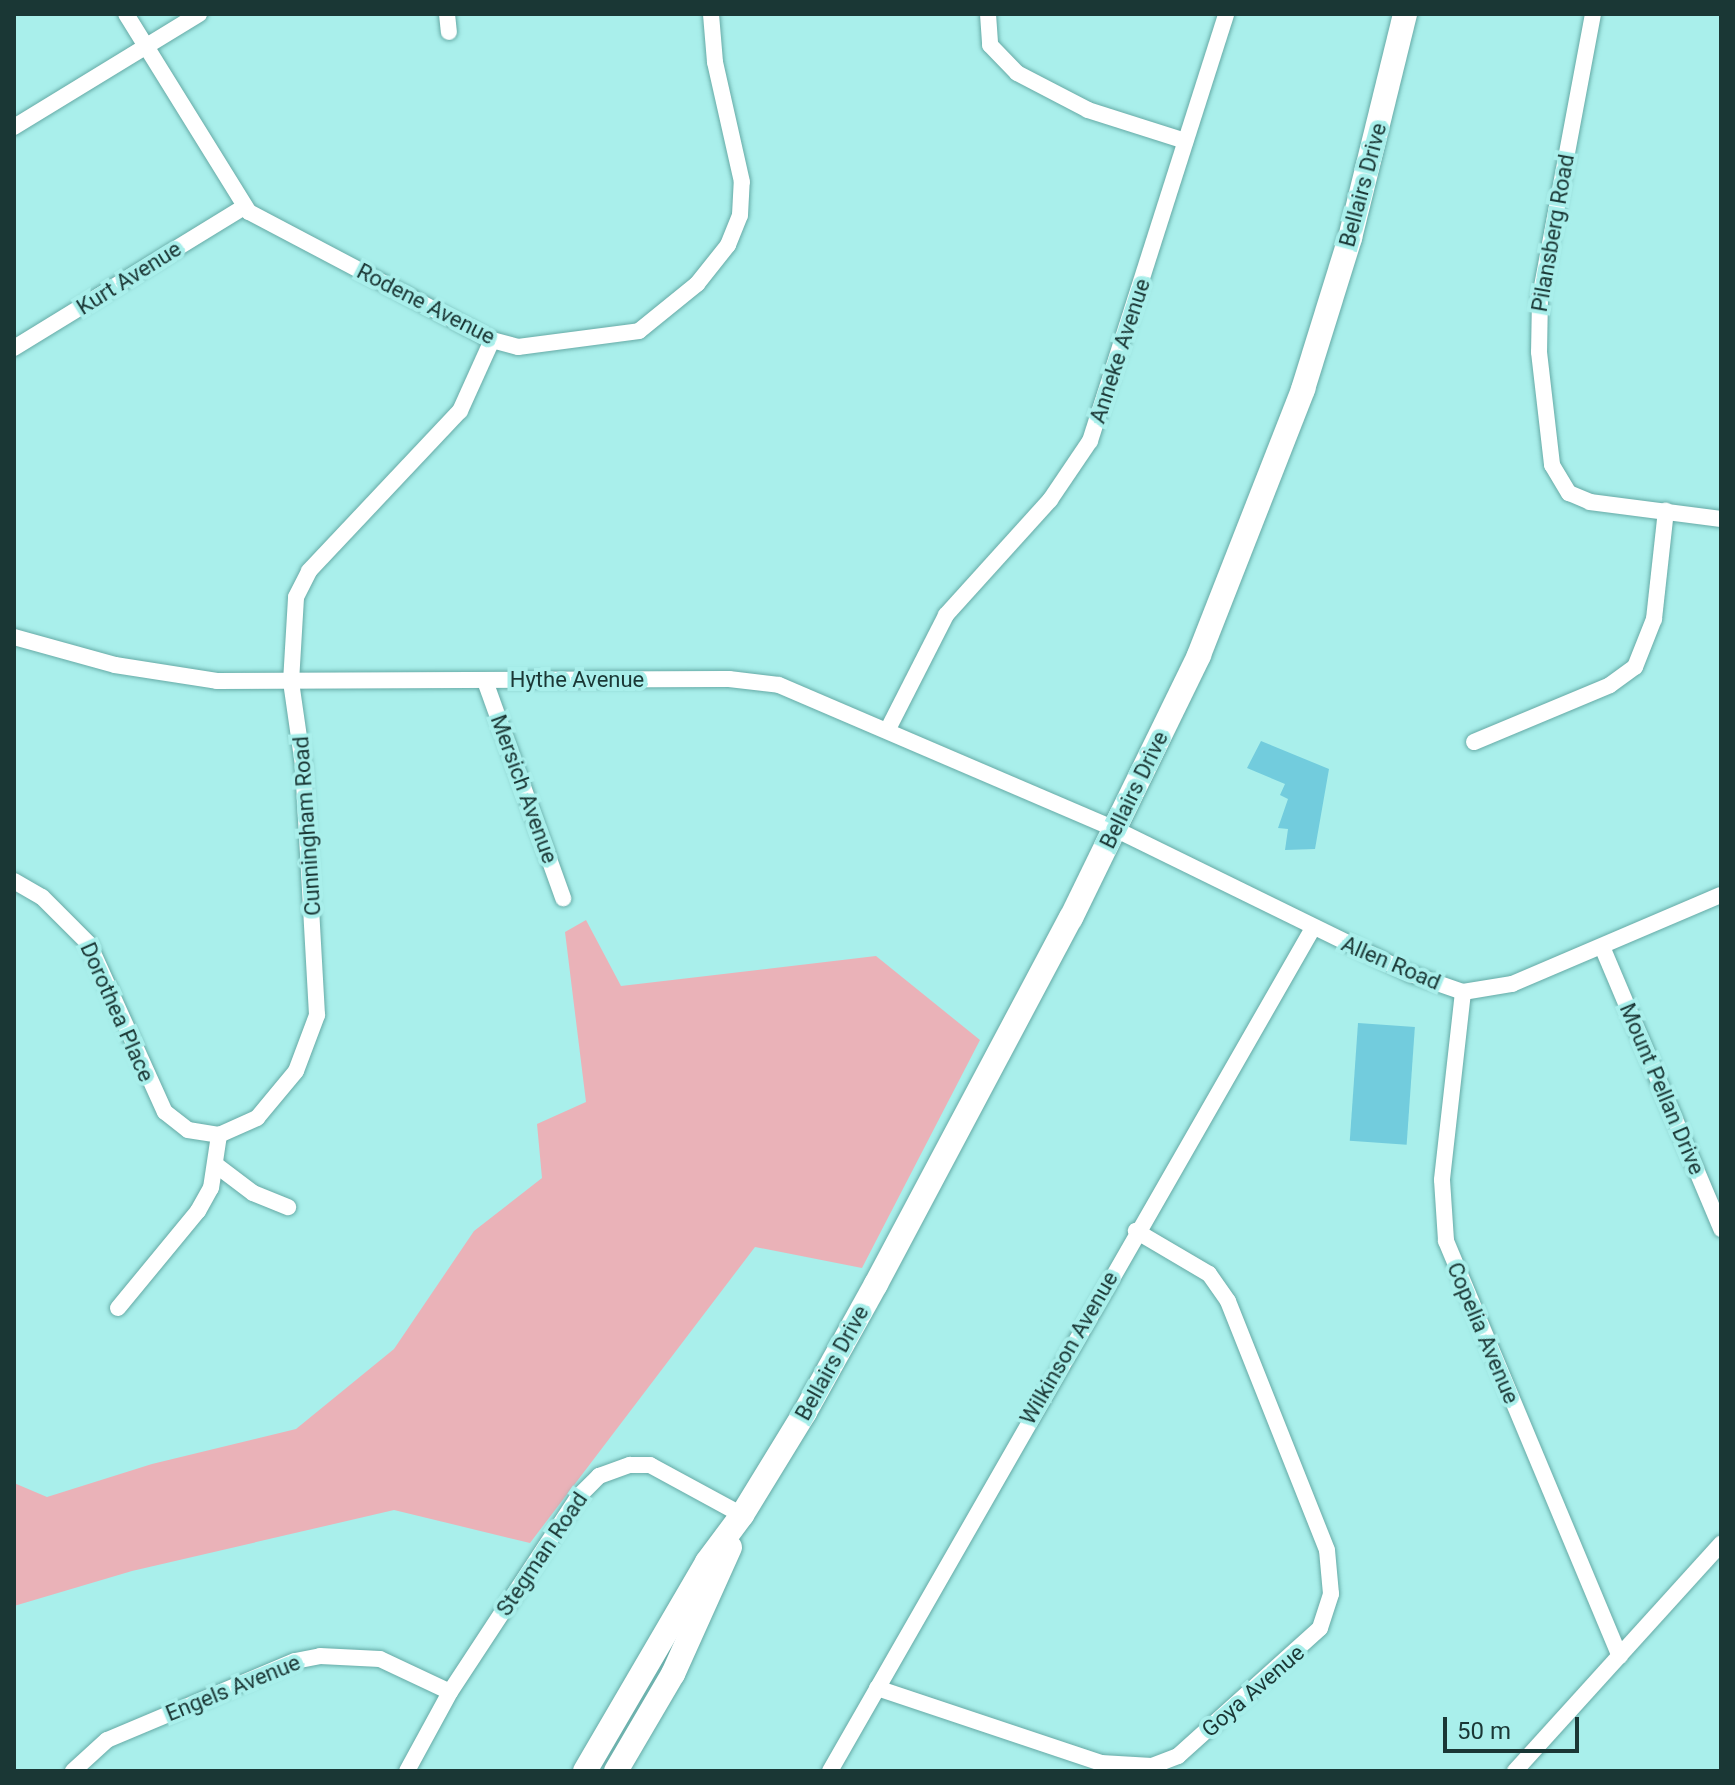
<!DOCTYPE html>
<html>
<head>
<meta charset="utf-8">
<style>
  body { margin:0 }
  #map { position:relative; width:1735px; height:1785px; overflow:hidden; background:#a9efeb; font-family:Roboto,sans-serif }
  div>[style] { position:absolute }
  .green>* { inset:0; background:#eab2b8 }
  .building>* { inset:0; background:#72ccdd; transform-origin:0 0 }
  .roads { filter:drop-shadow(0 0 2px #66aaa6) drop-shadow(0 0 2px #66aaa6) }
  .street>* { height:16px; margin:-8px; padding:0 8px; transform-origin:8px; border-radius:8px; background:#fff }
  .secondary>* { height:24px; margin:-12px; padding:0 12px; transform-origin:12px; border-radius:12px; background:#fff }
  span { translate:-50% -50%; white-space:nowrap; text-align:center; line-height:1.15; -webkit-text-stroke:8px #a9efeb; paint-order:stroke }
  .street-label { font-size:22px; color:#1a3735 }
  .frame { position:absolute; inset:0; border:16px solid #1a3735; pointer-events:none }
  .scale { position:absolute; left:1443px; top:1717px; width:136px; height:36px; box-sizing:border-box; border:4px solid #1a3735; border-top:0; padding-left:10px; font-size:24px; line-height:28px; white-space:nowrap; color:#1a3735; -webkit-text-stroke:6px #a9efeb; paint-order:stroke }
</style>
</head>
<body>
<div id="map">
  <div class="green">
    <i style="clip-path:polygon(586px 920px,621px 986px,876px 956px,980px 1040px,862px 1268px,755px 1247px,530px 1543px,394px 1510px,132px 1571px,14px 1606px,14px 1483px,47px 1497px,152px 1464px,296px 1429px,394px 1349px,474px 1231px,542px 1178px,537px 1124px,586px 1102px,565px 932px)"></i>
  </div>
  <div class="building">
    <i style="clip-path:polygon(1261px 741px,1329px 769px,1315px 849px,1285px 850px,1288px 829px,1278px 828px,1288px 799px,1280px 795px,1285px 784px,1247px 768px)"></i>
    <i style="left:1358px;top:1023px;width:57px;height:118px;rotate:4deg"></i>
  </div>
  <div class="roads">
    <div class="street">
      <i style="left:126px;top:14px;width:233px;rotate:58.2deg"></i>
      <i style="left:249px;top:212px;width:275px;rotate:27.8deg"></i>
      <i style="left:492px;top:340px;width:27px;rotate:15deg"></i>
      <i style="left:518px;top:347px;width:122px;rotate:-7.5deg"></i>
      <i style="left:639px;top:331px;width:75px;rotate:-39deg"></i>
      <i style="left:697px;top:284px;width:50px;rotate:-51.5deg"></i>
      <i style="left:728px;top:245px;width:32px;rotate:-68deg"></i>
      <i style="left:740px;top:215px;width:33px;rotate:-87deg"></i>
      <i style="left:742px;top:182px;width:123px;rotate:-102.7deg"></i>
      <i style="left:715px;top:62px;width:48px;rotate:-94.8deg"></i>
      <i style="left:447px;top:14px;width:18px;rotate:84deg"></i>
      <i style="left:988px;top:14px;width:31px;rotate:86deg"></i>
      <i style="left:990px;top:45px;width:39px;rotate:46deg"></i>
      <i style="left:1017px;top:73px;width:80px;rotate:27.5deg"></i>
      <i style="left:1088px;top:110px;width:102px;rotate:17.7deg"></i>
      <i style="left:1593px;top:14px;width:288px;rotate:100.6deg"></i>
      <i style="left:1540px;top:297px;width:55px;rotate:91deg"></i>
      <i style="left:1539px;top:352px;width:114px;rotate:83.4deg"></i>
      <i style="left:1552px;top:465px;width:33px;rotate:59deg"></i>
      <i style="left:1569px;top:493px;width:23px;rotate:23deg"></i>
      <i style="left:1590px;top:502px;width:132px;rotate:7.4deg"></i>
      <i style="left:14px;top:127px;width:217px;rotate:-31.4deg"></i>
      <i style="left:14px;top:348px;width:270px;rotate:-31.5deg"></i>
      <i style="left:14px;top:637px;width:105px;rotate:15.5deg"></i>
      <i style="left:115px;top:665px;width:103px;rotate:8.9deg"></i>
      <i style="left:217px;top:681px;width:512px;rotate:-0.22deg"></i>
      <i style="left:729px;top:679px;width:50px;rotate:6.8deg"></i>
      <i style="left:779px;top:685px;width:366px;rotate:23.2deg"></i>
      <i style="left:1115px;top:829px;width:330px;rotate:26.1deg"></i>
      <i style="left:1411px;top:974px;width:55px;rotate:19.1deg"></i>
      <i style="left:1463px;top:992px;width:50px;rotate:-9.3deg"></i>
      <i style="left:1512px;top:984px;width:227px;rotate:-23.1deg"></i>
      <i style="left:485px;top:681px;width:231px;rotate:70.2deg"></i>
      <i style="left:888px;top:729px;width:128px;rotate:-63deg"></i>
      <i style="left:946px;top:615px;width:155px;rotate:-47.9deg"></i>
      <i style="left:1050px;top:500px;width:71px;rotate:-55.9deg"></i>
      <i style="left:1090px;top:441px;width:448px;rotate:-72.3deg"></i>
      <i style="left:1474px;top:742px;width:147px;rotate:-22.7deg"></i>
      <i style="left:1610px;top:685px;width:31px;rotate:-36deg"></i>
      <i style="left:1635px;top:667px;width:52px;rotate:-68.4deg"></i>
      <i style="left:1654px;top:619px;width:109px;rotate:-83.7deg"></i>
      <i style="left:14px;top:881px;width:32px;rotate:30deg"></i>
      <i style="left:42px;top:897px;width:66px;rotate:45deg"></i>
      <i style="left:89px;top:944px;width:184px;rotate:65.7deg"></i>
      <i style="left:165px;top:1112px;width:29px;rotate:38deg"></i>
      <i style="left:188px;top:1130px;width:31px;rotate:9deg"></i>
      <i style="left:1603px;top:949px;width:304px;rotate:67.1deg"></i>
      <i style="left:1463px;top:992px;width:189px;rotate:96.4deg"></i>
      <i style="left:1442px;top:1180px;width:61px;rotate:86.2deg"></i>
      <i style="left:1446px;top:1241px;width:450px;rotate:67.3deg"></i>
      <i style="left:216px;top:1165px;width:46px;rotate:37.1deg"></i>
      <i style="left:253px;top:1193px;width:38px;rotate:22deg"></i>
      <i style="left:118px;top:1308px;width:126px;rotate:-50.5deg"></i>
      <i style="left:198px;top:1211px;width:26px;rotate:-61deg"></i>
      <i style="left:211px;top:1188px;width:54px;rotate:-81.4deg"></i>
      <i style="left:219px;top:1135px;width:42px;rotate:-24.1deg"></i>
      <i style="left:257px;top:1118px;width:61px;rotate:-50.3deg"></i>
      <i style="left:296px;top:1071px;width:60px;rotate:-69.4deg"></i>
      <i style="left:317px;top:1015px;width:250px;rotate:-93.2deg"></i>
      <i style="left:303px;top:765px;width:84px;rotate:-98.2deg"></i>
      <i style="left:291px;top:682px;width:85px;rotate:-86.6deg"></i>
      <i style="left:296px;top:597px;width:29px;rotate:-63deg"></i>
      <i style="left:309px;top:571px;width:220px;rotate:-46.7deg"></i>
      <i style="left:460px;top:411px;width:78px;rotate:-65.7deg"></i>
      <i style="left:877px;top:1688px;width:236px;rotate:18.5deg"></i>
      <i style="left:1101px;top:1763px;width:51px;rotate:3.4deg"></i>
      <i style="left:1152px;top:1766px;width:28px;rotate:-21deg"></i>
      <i style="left:1178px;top:1756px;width:191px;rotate:-42deg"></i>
      <i style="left:1320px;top:1628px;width:36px;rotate:-72deg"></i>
      <i style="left:1331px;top:1594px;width:44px;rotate:-95.2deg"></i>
      <i style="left:1327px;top:1550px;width:268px;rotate:-111.7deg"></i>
      <i style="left:1228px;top:1301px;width:33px;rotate:-125deg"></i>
      <i style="left:1209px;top:1274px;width:85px;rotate:-149.5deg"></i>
      <i style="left:73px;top:1771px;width:46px;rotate:-42.4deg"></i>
      <i style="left:107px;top:1740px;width:204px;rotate:-22.8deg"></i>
      <i style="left:295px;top:1661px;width:25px;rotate:-11deg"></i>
      <i style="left:320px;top:1656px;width:60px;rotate:2.9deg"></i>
      <i style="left:380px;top:1659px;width:77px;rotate:25.2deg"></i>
      <i style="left:407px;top:1771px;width:90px;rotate:-61.4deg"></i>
      <i style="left:450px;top:1692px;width:233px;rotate:-56.7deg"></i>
      <i style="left:578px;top:1497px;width:30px;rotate:-45deg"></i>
      <i style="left:599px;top:1476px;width:33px;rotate:-20deg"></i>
      <i style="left:630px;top:1465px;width:20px"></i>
      <i style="left:650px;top:1465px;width:105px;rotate:28.5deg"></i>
      <i style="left:830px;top:1771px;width:972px;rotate:-60.19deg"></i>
      <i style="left:1515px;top:1771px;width:307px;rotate:-47.8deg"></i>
    </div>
    <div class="secondary">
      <i style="left:585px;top:1771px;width:242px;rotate:-59.7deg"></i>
      <i style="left:707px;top:1562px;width:59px;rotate:-53.3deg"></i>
      <i style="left:742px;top:1515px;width:121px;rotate:-58.5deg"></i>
      <i style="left:805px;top:1412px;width:146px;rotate:-61deg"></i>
      <i style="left:876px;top:1284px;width:415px;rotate:-62deg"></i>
      <i style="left:1071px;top:918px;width:292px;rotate:-64deg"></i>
      <i style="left:1199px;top:655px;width:286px;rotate:-68.6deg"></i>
      <i style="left:1303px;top:389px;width:158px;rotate:-72.7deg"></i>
      <i style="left:1350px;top:238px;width:231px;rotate:-76.2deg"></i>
      <i style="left:616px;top:1771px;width:113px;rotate:-59.6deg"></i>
      <i style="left:673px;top:1674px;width:139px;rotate:-65.8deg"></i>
    </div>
  </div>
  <div class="street-label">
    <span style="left:1363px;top:185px;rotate:-75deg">Bellairs Drive</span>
    <span style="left:1553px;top:233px;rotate:-80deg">Pilansberg Road</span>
    <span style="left:129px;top:278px;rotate:-32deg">Kurt Avenue</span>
    <span style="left:426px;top:304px;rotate:27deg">Rodene Avenue</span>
    <span style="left:1120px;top:351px;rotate:-72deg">Anneke Avenue</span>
    <span style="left:577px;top:680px">Hythe Avenue</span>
    <span style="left:524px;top:789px;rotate:70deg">Mersich Avenue</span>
    <span style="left:1134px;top:790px;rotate:-64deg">Bellairs Drive</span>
    <span style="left:307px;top:826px;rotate:-94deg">Cunningham Road</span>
    <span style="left:1391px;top:963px;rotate:23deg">Allen Road</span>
    <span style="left:117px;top:1012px;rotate:66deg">Dorothea Place</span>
    <span style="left:1662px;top:1089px;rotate:67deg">Mount Pellan Drive</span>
    <span style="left:1483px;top:1333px;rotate:67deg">Copelia Avenue</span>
    <span style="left:1069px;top:1348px;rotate:-60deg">Wilkinson Avenue</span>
    <span style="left:832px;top:1363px;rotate:-61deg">Bellairs Drive</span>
    <span style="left:542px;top:1554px;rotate:-56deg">Stegman Road</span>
    <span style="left:233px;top:1688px;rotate:-22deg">Engels Avenue</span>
    <span style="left:1253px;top:1691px;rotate:-41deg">Goya Avenue</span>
  </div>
  <div class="frame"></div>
  <div class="scale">50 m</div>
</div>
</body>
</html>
